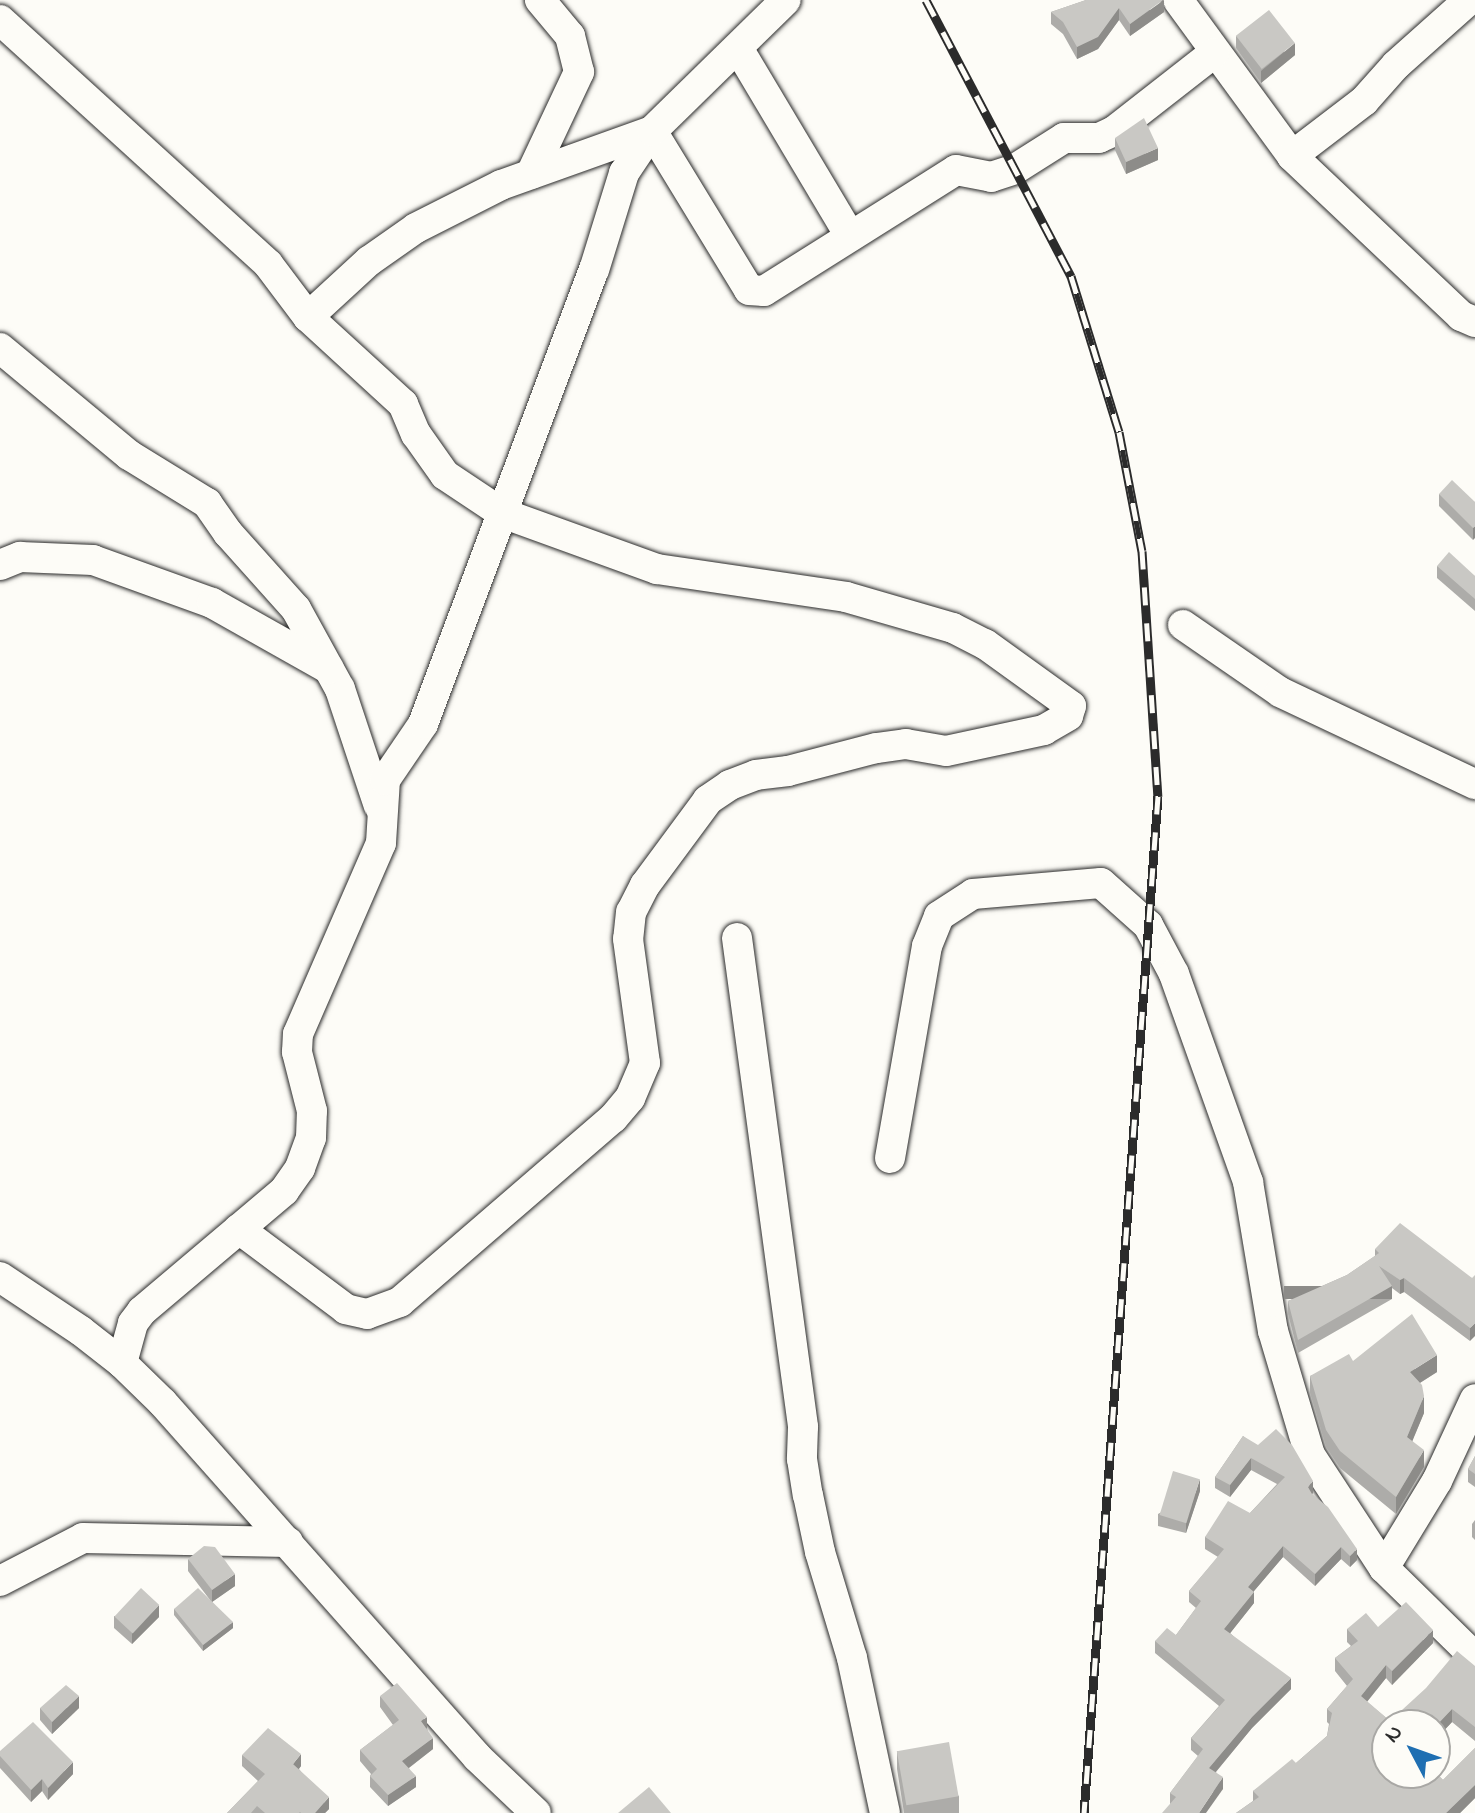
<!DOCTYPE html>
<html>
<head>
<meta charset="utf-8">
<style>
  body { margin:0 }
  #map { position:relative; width:1475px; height:1813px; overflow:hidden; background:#fdfcf7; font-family:"Indie Flower",sans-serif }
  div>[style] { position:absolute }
  .roads { filter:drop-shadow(0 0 2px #2b2b2b) drop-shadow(0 0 2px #2b2b2b) }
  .minor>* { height:30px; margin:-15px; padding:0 15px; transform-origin:15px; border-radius:15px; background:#fdfcf7 }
  .rail>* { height:9px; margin-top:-4.5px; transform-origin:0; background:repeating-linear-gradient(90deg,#fdfcf7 0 18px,#2b2b2b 0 36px); box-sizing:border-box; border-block:2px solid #2b2b2b }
  .wall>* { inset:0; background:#adaca9 }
  .shaded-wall>* { inset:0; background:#8d8c89; transform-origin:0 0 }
  .building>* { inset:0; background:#c9c8c4; transform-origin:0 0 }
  span { translate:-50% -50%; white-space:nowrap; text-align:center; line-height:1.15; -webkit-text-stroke:7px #fdfcf7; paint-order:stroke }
  .north { position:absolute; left:1371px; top:1709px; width:80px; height:80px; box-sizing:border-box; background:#fdfcf7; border:2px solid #a9a8a5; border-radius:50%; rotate:311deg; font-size:22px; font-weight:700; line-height:32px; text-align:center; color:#2b2b2b }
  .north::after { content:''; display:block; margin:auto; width:28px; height:36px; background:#1f6fb2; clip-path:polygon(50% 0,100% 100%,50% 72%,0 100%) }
</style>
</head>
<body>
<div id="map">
  <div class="roads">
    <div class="minor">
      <i style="left:1178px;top:0;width:193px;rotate:53.8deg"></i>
      <i style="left:1292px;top:156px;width:233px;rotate:43.4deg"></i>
      <i style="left:1461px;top:316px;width:15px;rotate:23deg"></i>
      <i style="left:0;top:20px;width:362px;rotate:42.3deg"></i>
      <i style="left:268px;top:264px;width:66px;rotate:53deg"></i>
      <i style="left:308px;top:317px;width:129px;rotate:42.5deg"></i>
      <i style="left:403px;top:404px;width:33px;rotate:67deg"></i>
      <i style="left:416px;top:434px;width:50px;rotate:54.7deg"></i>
      <i style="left:445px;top:475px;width:69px;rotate:33.7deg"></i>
      <i style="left:502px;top:513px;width:165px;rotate:19.9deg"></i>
      <i style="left:657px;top:569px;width:191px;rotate:8.4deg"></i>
      <i style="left:846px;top:597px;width:111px;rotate:16.2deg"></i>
      <i style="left:953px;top:628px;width:36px;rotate:27deg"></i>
      <i style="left:985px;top:644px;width:106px;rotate:35.8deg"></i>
      <i style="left:1071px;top:706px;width:10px;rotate:107deg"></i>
      <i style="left:1068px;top:716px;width:28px;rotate:150deg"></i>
      <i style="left:1044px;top:730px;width:100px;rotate:167.9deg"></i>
      <i style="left:946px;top:751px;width:41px;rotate:-170.1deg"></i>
      <i style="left:906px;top:744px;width:30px;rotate:172deg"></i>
      <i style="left:876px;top:748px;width:91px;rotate:165.4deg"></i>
      <i style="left:788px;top:771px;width:32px;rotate:173deg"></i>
      <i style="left:756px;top:775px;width:28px;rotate:159deg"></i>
      <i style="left:730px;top:785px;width:27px;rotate:146deg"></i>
      <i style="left:708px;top:800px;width:106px;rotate:126.5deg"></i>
      <i style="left:645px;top:885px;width:30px;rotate:117deg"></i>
      <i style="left:631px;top:912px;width:27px;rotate:96deg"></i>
      <i style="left:628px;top:939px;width:125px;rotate:82.2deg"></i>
      <i style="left:645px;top:1063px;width:38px;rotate:113deg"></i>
      <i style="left:630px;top:1098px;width:26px;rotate:130deg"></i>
      <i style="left:613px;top:1118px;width:281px;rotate:139.2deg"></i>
      <i style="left:400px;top:1302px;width:35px;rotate:160deg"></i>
      <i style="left:367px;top:1314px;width:22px;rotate:-167deg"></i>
      <i style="left:346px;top:1309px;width:134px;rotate:-143.2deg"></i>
      <i style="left:738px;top:48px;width:219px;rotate:59.2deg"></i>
      <i style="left:1292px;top:156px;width:91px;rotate:-37.4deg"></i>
      <i style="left:1364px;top:101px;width:48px;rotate:-48.4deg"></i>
      <i style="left:1396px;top:65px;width:98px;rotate:-41.7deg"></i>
      <i style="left:531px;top:174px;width:113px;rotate:-64.8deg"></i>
      <i style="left:579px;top:72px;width:37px;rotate:-104deg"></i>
      <i style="left:570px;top:36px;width:47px;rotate:-129.8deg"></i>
      <i style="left:308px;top:317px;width:83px;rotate:-42.6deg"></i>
      <i style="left:369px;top:261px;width:57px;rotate:-35.1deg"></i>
      <i style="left:416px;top:228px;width:95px;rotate:-26.8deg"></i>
      <i style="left:501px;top:185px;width:160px;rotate:-19.7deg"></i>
      <i style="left:652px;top:131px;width:186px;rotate:58.6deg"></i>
      <i style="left:749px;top:290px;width:15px;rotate:4deg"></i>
      <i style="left:764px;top:291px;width:227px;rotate:-32.2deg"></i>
      <i style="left:956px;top:170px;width:36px;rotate:11deg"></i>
      <i style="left:991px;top:177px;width:25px;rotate:-18deg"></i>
      <i style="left:1015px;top:169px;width:58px;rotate:-32.3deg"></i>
      <i style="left:1064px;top:138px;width:35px"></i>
      <i style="left:1099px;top:138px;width:17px;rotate:-25deg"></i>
      <i style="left:1114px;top:131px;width:127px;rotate:-38deg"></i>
      <i style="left:0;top:348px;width:168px;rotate:39.7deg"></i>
      <i style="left:129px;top:455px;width:92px;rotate:31.6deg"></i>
      <i style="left:207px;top:503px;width:37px;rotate:55deg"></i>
      <i style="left:228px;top:533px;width:102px;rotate:48.2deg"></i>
      <i style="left:296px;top:609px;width:91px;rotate:61.2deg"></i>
      <i style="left:340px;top:689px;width:123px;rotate:71.6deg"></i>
      <i style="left:0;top:565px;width:22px;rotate:-22deg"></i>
      <i style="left:20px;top:557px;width:73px;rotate:2.4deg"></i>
      <i style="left:93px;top:560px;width:127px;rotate:19.9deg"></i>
      <i style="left:212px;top:603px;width:134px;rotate:29.4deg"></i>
      <i style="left:1183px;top:625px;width:118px;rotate:34.6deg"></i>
      <i style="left:1280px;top:692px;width:216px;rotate:25.3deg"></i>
      <i style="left:737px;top:938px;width:493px;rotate:82.3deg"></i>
      <i style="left:803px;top:1427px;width:32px;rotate:92deg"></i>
      <i style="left:802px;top:1459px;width:36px;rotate:81deg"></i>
      <i style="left:808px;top:1495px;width:58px;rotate:78.1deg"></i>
      <i style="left:820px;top:1552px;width:111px;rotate:73.2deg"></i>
      <i style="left:852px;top:1658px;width:158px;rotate:78deg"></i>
      <i style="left:890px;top:1158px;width:215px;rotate:-80.1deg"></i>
      <i style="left:927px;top:946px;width:32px;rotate:-68deg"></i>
      <i style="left:939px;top:916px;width:40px;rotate:-32.9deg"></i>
      <i style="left:973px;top:894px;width:128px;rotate:-4.9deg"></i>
      <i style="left:1101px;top:883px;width:63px;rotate:41.8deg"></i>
      <i style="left:1148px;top:925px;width:55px;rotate:62deg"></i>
      <i style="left:1174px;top:974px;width:221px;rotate:70.4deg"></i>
      <i style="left:1248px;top:1182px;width:151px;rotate:80.5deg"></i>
      <i style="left:1273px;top:1331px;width:129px;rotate:73.4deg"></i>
      <i style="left:1310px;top:1455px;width:135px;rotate:56.8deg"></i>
      <i style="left:1384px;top:1568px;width:127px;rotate:44.4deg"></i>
      <i style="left:0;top:1277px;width:97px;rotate:33.7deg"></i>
      <i style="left:81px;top:1331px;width:52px;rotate:38deg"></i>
      <i style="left:122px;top:1363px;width:57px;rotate:44.3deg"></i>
      <i style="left:163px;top:1403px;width:473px;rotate:48.4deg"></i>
      <i style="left:477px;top:1757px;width:81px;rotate:43.5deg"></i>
      <i style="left:122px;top:1363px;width:41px;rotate:-74.6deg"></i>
      <i style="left:133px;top:1323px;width:15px;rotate:-53deg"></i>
      <i style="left:142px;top:1311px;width:186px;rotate:-40.2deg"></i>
      <i style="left:284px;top:1191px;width:28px;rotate:-55deg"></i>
      <i style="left:300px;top:1168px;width:32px;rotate:-70deg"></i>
      <i style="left:311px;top:1138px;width:27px;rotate:-88deg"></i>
      <i style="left:312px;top:1111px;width:61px;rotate:-104.3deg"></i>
      <i style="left:297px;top:1052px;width:18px;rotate:-87deg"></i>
      <i style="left:298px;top:1034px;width:208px;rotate:-66.5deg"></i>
      <i style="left:381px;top:843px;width:63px;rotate:-86.4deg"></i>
      <i style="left:385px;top:780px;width:68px;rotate:-55.8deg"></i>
      <i style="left:423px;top:724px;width:485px;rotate:-69.4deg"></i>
      <i style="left:594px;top:270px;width:102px;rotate:-72.8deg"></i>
      <i style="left:624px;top:173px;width:50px;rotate:-56.3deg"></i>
      <i style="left:652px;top:131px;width:187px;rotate:-44.4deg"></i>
      <i style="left:1384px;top:1568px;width:102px;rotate:-58.7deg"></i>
      <i style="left:1437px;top:1481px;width:90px;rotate:-65.1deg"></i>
      <i style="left:0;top:1581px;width:93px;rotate:-27.4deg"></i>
      <i style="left:83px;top:1538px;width:205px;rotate:1.1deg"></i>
    </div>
  </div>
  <div class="rail">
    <i style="left:926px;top:0;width:312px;rotate:62.3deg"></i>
    <i style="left:1071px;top:276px;width:163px;rotate:72.9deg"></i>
    <i style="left:1119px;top:432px;width:121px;rotate:79.1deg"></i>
    <i style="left:1142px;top:551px;width:246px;rotate:86.3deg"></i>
    <i style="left:1158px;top:796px;width:1020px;rotate:94.16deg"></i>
  </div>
  <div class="wall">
    <i style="clip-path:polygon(1086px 0,1164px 12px,1130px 36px,1119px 20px,1098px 49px,1077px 59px,1063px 34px,1051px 24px,1051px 12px)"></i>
    <i style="clip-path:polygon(1236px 36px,1295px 55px,1261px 83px,1236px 48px)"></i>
    <i style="clip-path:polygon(1115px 138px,1158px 160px,1126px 174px,1115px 150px)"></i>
    <i style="clip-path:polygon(1439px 494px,1475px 502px,1473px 540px,1439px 506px)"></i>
    <i style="clip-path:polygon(1437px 566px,1475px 576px,1475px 611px,1437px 578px)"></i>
    <i style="clip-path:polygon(1375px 1249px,1472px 1278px,1470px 1341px,1404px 1292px,1400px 1294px,1392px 1288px,1392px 1299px,1298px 1353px,1288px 1314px,1288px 1301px,1347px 1275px,1375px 1256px)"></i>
    <i style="clip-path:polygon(1353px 1361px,1437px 1372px,1420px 1383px,1424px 1413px,1412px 1441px,1424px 1467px,1396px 1514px,1340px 1468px,1326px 1447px,1310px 1393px,1310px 1376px)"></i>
    <i style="clip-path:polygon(1243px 1436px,1313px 1493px,1312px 1494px,1357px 1560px,1350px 1567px,1341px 1559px,1315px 1586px,1283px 1557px,1254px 1591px,1254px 1603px,1230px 1633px,1291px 1689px,1252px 1728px,1216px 1772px,1223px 1789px,1170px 1804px,1170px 1793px,1198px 1756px,1191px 1750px,1191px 1738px,1219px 1706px,1155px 1653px,1155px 1641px,1176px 1635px,1196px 1608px,1189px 1602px,1189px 1591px,1218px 1557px,1205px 1549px,1205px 1537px,1250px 1513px,1277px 1484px,1251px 1470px,1230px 1497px,1215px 1488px,1215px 1477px)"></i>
    <i style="clip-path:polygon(1475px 1456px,1475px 1487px,1468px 1482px,1468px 1469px)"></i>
    <i style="clip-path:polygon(1200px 1491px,1186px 1533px,1158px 1526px,1158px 1514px)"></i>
    <i style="clip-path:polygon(1475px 1520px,1475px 1540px,1472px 1537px,1472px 1524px)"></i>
    <i style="clip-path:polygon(188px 1559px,235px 1586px,212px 1602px,233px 1628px,203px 1651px,174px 1615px,174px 1609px,210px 1600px,188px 1571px)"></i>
    <i style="clip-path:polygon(114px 1616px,159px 1617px,132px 1644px,114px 1628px)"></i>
    <i style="clip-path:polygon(1378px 1627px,1433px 1643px,1392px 1685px,1386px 1678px,1367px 1702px,1390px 1721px,1475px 1666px,1475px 1741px,1452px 1722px,1435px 1740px,1435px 1725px,1387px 1725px,1443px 1780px,1475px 1748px,1475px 1798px,1460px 1813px,1236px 1813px,1253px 1801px,1253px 1791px,1296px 1763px,1327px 1736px,1329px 1724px,1327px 1722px,1327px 1709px,1347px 1686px,1335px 1671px,1335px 1658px,1351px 1646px,1347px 1642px,1347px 1629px)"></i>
    <i style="clip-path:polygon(380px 1696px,427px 1728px,433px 1749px,409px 1768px,416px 1787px,388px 1806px,370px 1787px,370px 1776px,371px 1774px,360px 1761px,360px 1750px,393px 1725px,380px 1707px)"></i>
    <i style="clip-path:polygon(40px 1708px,79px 1708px,52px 1734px,40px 1720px)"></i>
    <i style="clip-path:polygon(0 1751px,73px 1774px,48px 1800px,42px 1791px,31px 1802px,0 1768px)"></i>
    <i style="clip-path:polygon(897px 1751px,959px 1796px,959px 1813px,904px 1813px,897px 1769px)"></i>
    <i style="clip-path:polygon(242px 1755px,301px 1766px,299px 1769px,329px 1809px,325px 1813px,227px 1813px,258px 1781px,242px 1766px)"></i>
  </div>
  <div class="shaded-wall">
    <i style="clip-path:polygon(1164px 0,1164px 12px,1130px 36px,1130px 24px)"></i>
    <i style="clip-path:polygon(1119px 8px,1119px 20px,1098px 49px,1077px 59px,1077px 47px)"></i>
    <i style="clip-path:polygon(1295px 43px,1295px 55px,1261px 83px,1261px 71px)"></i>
    <i style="clip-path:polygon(1158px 148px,1158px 160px,1126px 174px,1126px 162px)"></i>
    <i style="clip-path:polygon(1475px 526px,1475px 538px,1473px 540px,1473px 528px)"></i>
    <i style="clip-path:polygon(1404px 1278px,1404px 1292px,1400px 1294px,1400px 1280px)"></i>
    <i style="left:1392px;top:1286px;width:13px;height:108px;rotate:90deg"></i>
    <i style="clip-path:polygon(1475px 1323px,1475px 1336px,1470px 1341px,1470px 1328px)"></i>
    <i style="clip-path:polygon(1437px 1355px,1437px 1372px,1410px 1389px,1410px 1372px)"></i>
    <i style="clip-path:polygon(1424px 1396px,1424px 1413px,1407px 1454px,1407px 1437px)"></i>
    <i style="clip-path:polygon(1424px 1450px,1424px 1467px,1396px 1514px,1396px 1497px)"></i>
    <i style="clip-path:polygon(1251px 1458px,1251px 1470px,1230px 1497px,1230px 1485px)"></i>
    <i style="clip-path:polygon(1200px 1479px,1200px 1491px,1186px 1533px,1186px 1521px)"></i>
    <i style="clip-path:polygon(1313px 1481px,1313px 1493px,1308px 1498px,1308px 1487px)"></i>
    <i style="clip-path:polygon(1283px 1546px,1283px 1557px,1248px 1598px,1248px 1587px)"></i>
    <i style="clip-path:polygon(1341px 1547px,1341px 1559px,1315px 1586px,1315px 1574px)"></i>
    <i style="clip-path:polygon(1357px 1549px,1357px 1560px,1350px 1567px,1350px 1556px)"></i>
    <i style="clip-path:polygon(235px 1574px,235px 1586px,212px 1602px,212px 1590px)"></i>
    <i style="clip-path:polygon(1254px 1592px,1254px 1603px,1224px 1641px,1224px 1629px)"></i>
    <i style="clip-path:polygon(159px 1605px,159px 1617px,132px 1644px,132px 1632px)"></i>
    <i style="clip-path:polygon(233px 1622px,233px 1628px,203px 1651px,203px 1645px)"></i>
    <i style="clip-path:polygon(1433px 1630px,1433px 1643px,1392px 1685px,1392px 1671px)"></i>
    <i style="clip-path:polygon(1386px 1665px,1386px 1678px,1361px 1709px,1361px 1696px)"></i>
    <i style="clip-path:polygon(1291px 1678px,1291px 1689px,1252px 1728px,1209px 1780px,1209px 1768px,1252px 1717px)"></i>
    <i style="clip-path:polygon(79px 1696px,79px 1708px,52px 1734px,52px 1722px)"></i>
    <i style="clip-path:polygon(1452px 1709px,1452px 1722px,1435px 1740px,1435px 1727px)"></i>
    <i style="clip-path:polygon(427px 1717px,427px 1728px,421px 1732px,421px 1721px)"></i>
    <i style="clip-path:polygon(433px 1738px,433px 1749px,402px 1773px,402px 1761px)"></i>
    <i style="clip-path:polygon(301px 1754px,301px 1766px,293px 1776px,293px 1764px)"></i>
    <i style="clip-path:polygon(73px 1762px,73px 1774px,48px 1800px,48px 1788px)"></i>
    <i style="clip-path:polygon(416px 1776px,416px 1787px,388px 1806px,388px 1795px)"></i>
    <i style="clip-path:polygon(1223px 1777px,1223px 1789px,1206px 1813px,1199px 1813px)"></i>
    <i style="clip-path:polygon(42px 1779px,42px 1791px,31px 1802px,31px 1790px)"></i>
    <i style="clip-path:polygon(1475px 1785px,1475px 1798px,1460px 1813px,1446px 1813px)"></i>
    <i style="clip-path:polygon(329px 1797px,329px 1809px,325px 1813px,315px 1813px)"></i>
  </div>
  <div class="building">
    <i style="clip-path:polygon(1086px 0,1163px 0,1130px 24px,1119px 8px,1098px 37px,1077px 47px,1063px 22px,1051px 12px)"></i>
    <i style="left:1269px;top:10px;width:42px;height:42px;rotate:52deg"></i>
    <i style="clip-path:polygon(1144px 118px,1158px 148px,1126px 162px,1115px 138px)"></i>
    <i style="clip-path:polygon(1452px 480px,1475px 502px,1475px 526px,1473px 528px,1439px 494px)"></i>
    <i style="clip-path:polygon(1449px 552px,1475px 576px,1475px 599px,1437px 566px)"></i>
    <i style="clip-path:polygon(1400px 1223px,1472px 1278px,1475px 1275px,1475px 1323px,1470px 1328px,1404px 1278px,1400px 1280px,1379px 1266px,1392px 1286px,1298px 1340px,1288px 1301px,1347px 1275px,1379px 1253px,1375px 1249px)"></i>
    <i style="clip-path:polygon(1412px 1314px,1437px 1355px,1410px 1372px,1422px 1385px,1424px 1396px,1407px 1437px,1424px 1450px,1396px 1497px,1340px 1451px,1326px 1430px,1310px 1376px,1349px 1354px,1353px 1361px)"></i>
    <i style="clip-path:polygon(1276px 1429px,1292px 1445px,1313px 1481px,1308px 1487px,1312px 1494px,1328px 1507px,1357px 1549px,1350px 1556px,1341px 1547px,1315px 1574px,1283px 1546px,1248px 1587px,1254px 1592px,1224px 1629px,1291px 1678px,1252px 1717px,1209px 1768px,1223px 1777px,1199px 1813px,1162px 1813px,1176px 1797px,1170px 1793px,1203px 1749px,1191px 1738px,1225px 1700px,1155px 1641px,1167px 1628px,1176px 1635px,1201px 1601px,1189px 1591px,1224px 1549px,1205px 1537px,1228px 1501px,1250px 1513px,1285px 1477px,1251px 1458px,1230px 1485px,1215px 1477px,1243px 1436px,1258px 1445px)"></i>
    <i style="clip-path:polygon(1475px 1456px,1475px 1474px,1468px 1469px)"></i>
    <i style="left:1173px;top:1471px;width:28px;height:46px;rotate:17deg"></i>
    <i style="clip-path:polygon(204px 1546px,215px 1547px,235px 1574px,212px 1590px,188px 1559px)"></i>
    <i style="left:141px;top:1588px;width:25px;height:39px;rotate:43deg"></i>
    <i style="clip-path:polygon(198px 1588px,233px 1622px,203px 1645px,174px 1609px)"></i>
    <i style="clip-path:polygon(1406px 1602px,1433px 1630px,1392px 1671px,1386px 1665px,1361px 1696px,1390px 1721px,1426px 1688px,1457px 1651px,1475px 1666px,1475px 1727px,1452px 1709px,1435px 1727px,1435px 1725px,1387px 1725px,1387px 1773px,1435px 1773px,1435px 1771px,1443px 1780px,1475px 1748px,1475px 1785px,1446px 1813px,1236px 1813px,1259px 1797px,1253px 1791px,1292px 1759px,1296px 1763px,1327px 1736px,1332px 1713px,1327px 1709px,1353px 1679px,1335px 1658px,1358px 1641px,1347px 1629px,1366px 1613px,1378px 1627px)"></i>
    <i style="clip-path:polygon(397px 1683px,427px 1717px,421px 1721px,433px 1738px,402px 1761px,416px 1776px,388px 1795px,370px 1776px,377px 1769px,360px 1750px,399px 1720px,380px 1696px)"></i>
    <i style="clip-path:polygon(66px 1685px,79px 1696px,52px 1722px,40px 1708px)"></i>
    <i style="clip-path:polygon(33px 1722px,73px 1762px,48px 1788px,42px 1779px,31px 1790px,0 1756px,0 1751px)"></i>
    <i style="clip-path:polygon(268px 1728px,301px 1754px,293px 1764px,329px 1797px,315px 1813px,301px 1813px,300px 1812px,299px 1813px,265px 1813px,257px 1806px,251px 1813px,227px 1813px,265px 1774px,242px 1755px)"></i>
    <i style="left:949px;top:1742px;width:55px;height:53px;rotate:80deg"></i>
    <i style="clip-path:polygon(649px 1787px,671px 1813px,618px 1813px)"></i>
  </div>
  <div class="north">N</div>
</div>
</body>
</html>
